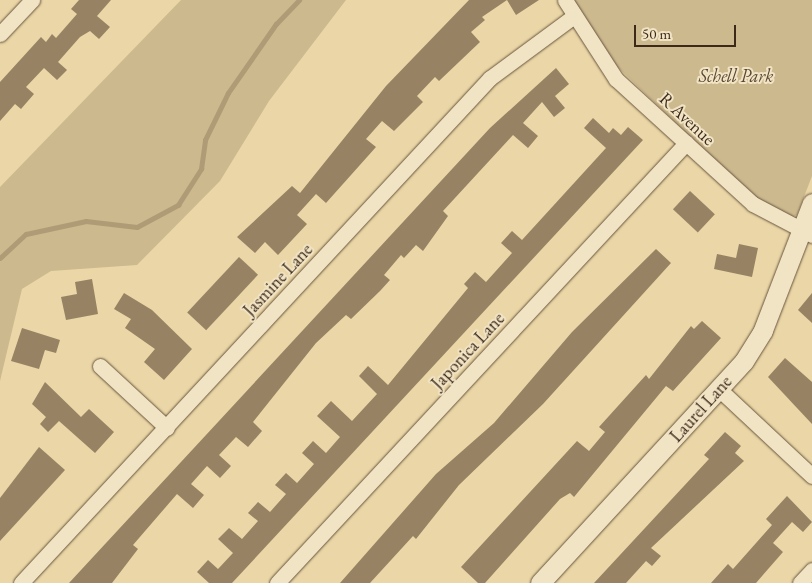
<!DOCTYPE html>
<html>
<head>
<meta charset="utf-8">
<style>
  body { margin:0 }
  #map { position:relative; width:812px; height:583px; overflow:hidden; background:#ead6a6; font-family:"EB Garamond",serif }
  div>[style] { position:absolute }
  .green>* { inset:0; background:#cdb98e }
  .stream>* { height:4.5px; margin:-2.25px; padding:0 2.25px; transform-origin:2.25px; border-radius:2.25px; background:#af9b76 }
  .building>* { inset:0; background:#978363; transform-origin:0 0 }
  .roads { filter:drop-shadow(0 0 1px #68543d) drop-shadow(0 0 1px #68543d) }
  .minor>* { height:15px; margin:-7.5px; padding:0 7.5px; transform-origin:7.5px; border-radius:7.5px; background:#f1e4c5 }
  .tertiary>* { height:19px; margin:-9.5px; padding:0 9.5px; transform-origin:9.5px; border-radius:9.5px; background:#f1e4c5 }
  span { translate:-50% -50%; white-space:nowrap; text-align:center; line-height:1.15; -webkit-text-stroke:4px #f1e4c5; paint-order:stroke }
  .park-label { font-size:18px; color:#5a4631; font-style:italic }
  .street-label { font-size:18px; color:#3d291a }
  .scale { position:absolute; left:634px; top:25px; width:102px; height:22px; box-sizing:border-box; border:2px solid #3d291a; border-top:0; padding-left:6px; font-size:15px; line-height:18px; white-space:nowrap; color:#3d291a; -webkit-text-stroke:4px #f1e4c5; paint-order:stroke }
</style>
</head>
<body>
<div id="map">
  <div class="green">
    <i style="clip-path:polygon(181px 0,346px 0,269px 101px,220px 181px,137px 265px,51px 271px,22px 289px,0 381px,0 187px)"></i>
    <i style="clip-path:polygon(570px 0,812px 0,812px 176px,797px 215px,792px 217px,757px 198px,681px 128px,601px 51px)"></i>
  </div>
  <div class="stream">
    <i style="left:0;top:258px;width:35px;rotate:-43deg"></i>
    <i style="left:26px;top:234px;width:61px;rotate:-12.2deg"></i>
    <i style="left:86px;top:221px;width:51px;rotate:6.7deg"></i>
    <i style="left:137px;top:227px;width:47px;rotate:-28.2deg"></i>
    <i style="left:178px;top:205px;width:43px;rotate:-57.4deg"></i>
    <i style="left:201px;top:169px;width:29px;rotate:-82deg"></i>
    <i style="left:205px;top:140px;width:52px;rotate:-63.9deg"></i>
    <i style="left:228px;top:93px;width:84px;rotate:-55.2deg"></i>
    <i style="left:276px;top:24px;width:33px;rotate:-46deg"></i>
  </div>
  <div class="building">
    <i style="clip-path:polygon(79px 0,111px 0,97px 16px,110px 27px,99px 39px,90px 31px,80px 37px,58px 62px,67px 70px,57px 80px,44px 68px,26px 87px,34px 94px,21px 109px,15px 104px,0 121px,0 82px,41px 37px,46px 42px,52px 34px,56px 38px,77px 14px,71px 9px)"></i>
    <i style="clip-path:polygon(469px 0,539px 0,516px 15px,507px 0,482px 17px,485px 20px,471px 32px,480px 42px,439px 81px,435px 77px,417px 96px,423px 102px,394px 131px,382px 121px,366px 139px,376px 147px,326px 203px,316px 194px,297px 215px,307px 224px,278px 255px,265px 242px,255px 253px,237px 237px,292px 186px,300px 193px,386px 86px)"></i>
    <i style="clip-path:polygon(556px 68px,569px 84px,555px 96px,565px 108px,554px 117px,542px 102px,523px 123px,538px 136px,528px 148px,513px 135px,443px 211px,448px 216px,423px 251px,416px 245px,404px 258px,401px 255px,384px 275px,390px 280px,380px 291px,351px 319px,346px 315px,316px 343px,253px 422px,262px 431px,248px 447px,236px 437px,219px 455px,231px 466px,220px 478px,207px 466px,191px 484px,204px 495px,193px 508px,177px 494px,133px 545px,138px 549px,112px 583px,69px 583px,490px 128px)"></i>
    <i style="clip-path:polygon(593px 118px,609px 133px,613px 128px,621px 135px,628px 127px,643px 140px,232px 583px,209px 583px,197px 572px,208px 560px,218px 569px,233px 553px,218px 539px,229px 528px,242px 539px,258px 521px,248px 513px,258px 502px,270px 512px,286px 494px,275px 485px,286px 473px,297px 483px,314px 464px,302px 453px,313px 441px,326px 453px,340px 437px,317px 416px,331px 401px,352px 421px,377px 394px,359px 376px,368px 366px,388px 385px,468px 288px,464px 284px,475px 272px,486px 282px,512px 253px,501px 243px,512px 231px,522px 240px,606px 148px,584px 128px)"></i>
    <i style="left:690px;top:191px;width:34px;height:25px;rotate:43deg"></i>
    <i style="clip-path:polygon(739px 244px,758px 248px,752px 277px,714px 269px,717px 254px,736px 258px)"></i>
    <i style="clip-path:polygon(656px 249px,671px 263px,543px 404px,459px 485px,416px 539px,413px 536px,370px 583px,340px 583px,436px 474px,494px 423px,572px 332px)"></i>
    <i style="left:239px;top:257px;width:26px;height:76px;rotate:43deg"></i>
    <i style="clip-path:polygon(92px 279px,98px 314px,66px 320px,61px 297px,77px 294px,75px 282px)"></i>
    <i style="clip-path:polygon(124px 293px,152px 310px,192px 349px,164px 380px,144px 362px,155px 349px,125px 328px,131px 319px,114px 309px)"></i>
    <i style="clip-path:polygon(812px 293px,812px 323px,798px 310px)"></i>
    <i style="clip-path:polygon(702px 321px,721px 338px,673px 391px,666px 386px,574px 497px,570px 493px,560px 499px,485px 583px,478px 583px,461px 567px,577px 441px,589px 451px,605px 432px,599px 427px,646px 375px,649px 379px,691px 326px,694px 329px)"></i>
    <i style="clip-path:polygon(22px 328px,60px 340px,56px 353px,45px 350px,39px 369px,11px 361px)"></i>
    <i style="clip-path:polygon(785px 358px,812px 382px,812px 424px,768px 377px)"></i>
    <i style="clip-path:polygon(45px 382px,81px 417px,89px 409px,114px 432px,95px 453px,59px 421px,48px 432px,40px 424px,46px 417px,32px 404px)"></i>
    <i style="clip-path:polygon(725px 432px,741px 446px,735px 453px,744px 461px,651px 548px,661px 556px,652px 566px,646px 561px,626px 583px,594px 583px,709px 459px,704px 455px)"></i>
    <i style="clip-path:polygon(39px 447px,65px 470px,0 541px,0 498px)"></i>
    <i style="clip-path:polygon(787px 496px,812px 522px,803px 532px,792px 522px,773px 543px,783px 552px,756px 583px,711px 583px,728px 564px,733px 569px,772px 525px,766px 519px)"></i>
  </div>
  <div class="roads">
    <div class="minor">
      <i style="left:565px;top:0;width:94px;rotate:57.2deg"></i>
      <i style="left:616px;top:79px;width:185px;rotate:42.4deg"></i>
      <i style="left:753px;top:204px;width:67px;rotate:27.7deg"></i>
      <i style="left:0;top:34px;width:47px;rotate:-46.7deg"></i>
      <i style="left:100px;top:366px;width:91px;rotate:42.8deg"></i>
      <i style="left:720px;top:390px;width:126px;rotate:43.1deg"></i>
      <i style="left:21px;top:583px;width:689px;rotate:-47.12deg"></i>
      <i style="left:490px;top:78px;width:104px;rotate:-36.4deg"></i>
      <i style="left:277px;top:583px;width:601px;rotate:-47.09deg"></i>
      <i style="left:800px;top:583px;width:18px;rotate:-47deg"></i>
    </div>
    <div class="tertiary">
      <i style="left:540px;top:583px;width:301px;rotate:-47.4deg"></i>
      <i style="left:744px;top:361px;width:36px;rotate:-58deg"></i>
      <i style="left:763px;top:330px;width:136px;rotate:-68.9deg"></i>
    </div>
  </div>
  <div class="park-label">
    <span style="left:736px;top:76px">Schell Park</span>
  </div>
  <div class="street-label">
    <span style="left:687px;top:119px;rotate:43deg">R Avenue</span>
    <span style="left:278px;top:280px;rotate:-47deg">Jasmine Lane</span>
    <span style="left:468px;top:351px;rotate:-47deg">Japonica Lane</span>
    <span style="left:701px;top:409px;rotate:-48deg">Laurel Lane</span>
  </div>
  <div class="scale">50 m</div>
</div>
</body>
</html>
